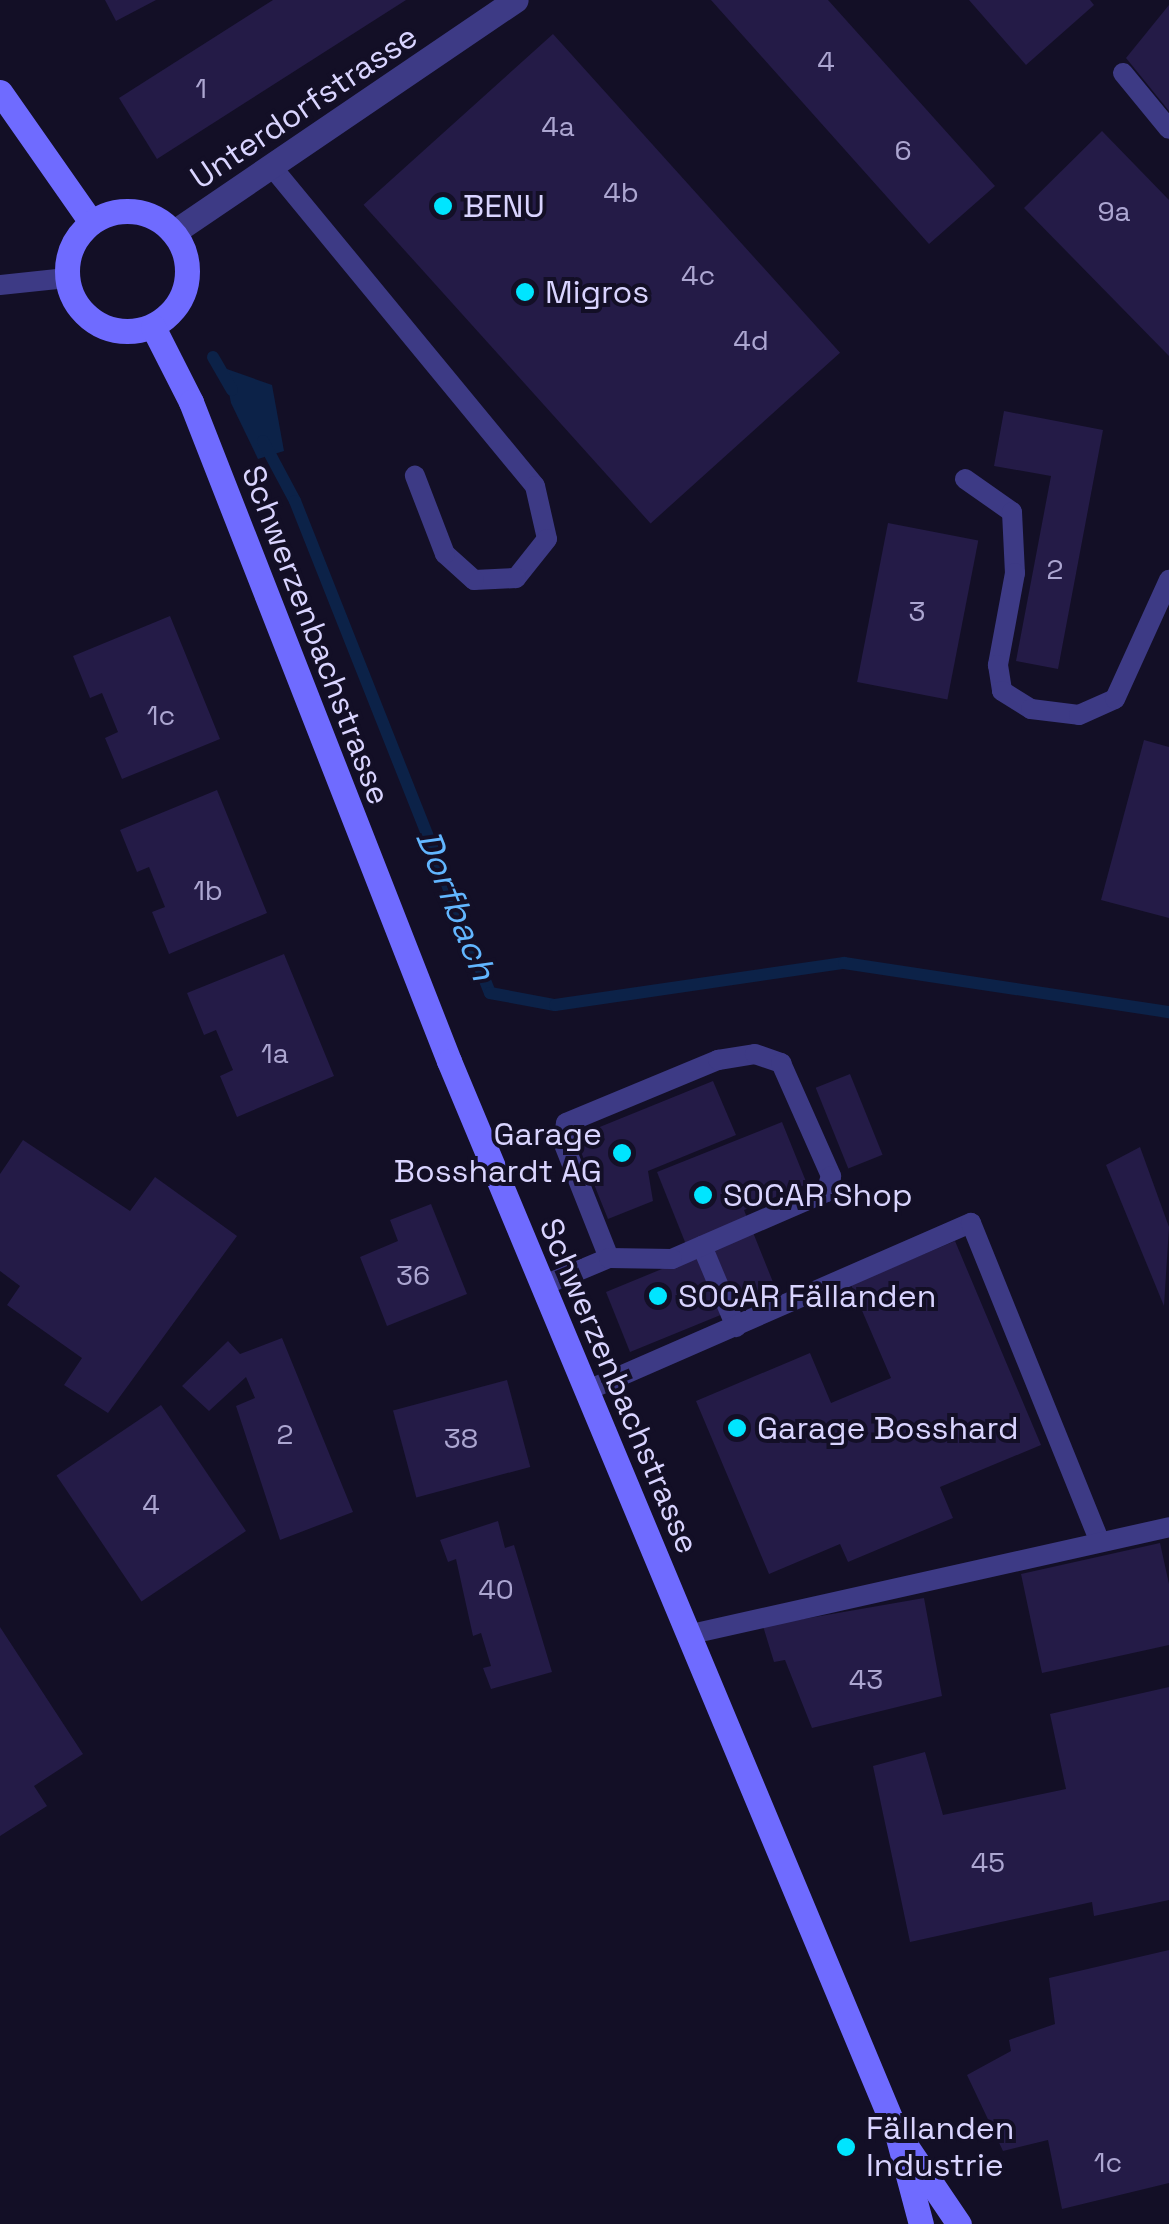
<!DOCTYPE html>
<html>
<head>
<meta charset="utf-8">
<style>
  body { margin:0 }
  #map { position:relative; width:1169px; height:2224px; overflow:hidden; background:#130f26; font-family:"Space Grotesk",sans-serif }
  div>[style] { position:absolute }
  .water>* { inset:0; background:#0c2248 }
  .stream>* { height:12px; margin:-6px; padding:0 6px; transform-origin:6px; border-radius:6px; background:#0c2248 }
  .building>* { inset:0; background:#241b47; transform-origin:0 0 }
  .lane>* { height:20px; margin:-10px; padding:0 10px; transform-origin:10px; border-radius:10px; background:#3d3a85 }
  .street>* { height:25px; margin:-12.5px; padding:0 12.5px; transform-origin:12.5px; border-radius:12.5px; background:#3d3a85 }
  .secondary>* { height:25px; margin:-12.5px; padding:0 12.5px; transform-origin:12.5px; border-radius:12.5px; background:#6f6bff }
  .secondary>.ring { margin:-12.5px; padding:0; box-sizing:content-box; background:none; border:25px solid #6f6bff; border-radius:50% }
  .dots>* { width:28px; height:28px; translate:-50% -50%; box-sizing:border-box; border:5px solid #130f26; border-radius:50% }
  span { translate:-50% -50%; white-space:nowrap; text-align:center; line-height:1.15; -webkit-text-stroke:8px #130f26; paint-order:stroke }
  .number-label { font-size:28px; color:#aca6d1 }
  .number-label span { -webkit-text-stroke-width:0 }
  .street-label { font-size:32px; color:#d9d4ff }
  .poi-label { font-size:32px; color:#d9d4ff }
  .left { translate:0 -50%; text-align:left }
  .right { translate:-100% -50%; text-align:right }
  .water-label { font-size:35px; color:#62b6ff; font-style:italic }
</style>
</head>
<body>
<div id="map">
  <div class="water">
    <i style="clip-path:polygon(224px 368px,272px 385px,284px 451px,258px 459px,231px 403px)"></i>
  </div>
  <div class="stream">
    <i style="left:213px;top:357px;width:38px;rotate:60deg"></i>
    <i style="left:263px;top:441px;width:68px;rotate:61.9deg"></i>
    <i style="left:295px;top:501px;width:529px;rotate:68.38deg"></i>
    <i style="left:490px;top:993px;width:66px;rotate:10.5deg"></i>
    <i style="left:555px;top:1005px;width:292px;rotate:-8.3deg"></i>
    <i style="left:844px;top:963px;width:329px;rotate:8.6deg"></i>
  </div>
  <div class="building">
    <i style="clip-path:polygon(105px 0,156px 0,116px 21px)"></i>
    <i style="clip-path:polygon(273px 0,406px 0,157px 159px,119px 98px)"></i>
    <i style="clip-path:polygon(711px 0,828px 0,995px 186px,929px 244px)"></i>
    <i style="clip-path:polygon(969px 0,1090px 0,1094px 5px,1026px 65px)"></i>
    <i style="clip-path:polygon(1169px 5px,1169px 111px,1126px 58px)"></i>
    <i style="left:553px;top:34px;width:429px;height:255px;rotate:48deg"></i>
    <i style="clip-path:polygon(1102px 131px,1169px 200px,1169px 356px,1024px 208px)"></i>
    <i style="clip-path:polygon(1004px 411px,1103px 430px,1058px 669px,1016px 661px,1051px 476px,994px 466px)"></i>
    <i style="left:888px;top:523px;width:92px;height:162px;rotate:11deg"></i>
    <i style="clip-path:polygon(170px 616px,220px 739px,122px 779px,105px 738px,118px 732px,102px 693px,90px 698px,73px 656px)"></i>
    <i style="clip-path:polygon(1144px 740px,1169px 747px,1169px 918px,1101px 900px)"></i>
    <i style="clip-path:polygon(217px 790px,267px 913px,169px 954px,152px 912px,165px 907px,149px 867px,137px 872px,120px 830px)"></i>
    <i style="clip-path:polygon(284px 954px,334px 1076px,237px 1117px,220px 1076px,233px 1070px,216px 1030px,204px 1035px,187px 993px)"></i>
    <i style="left:850px;top:1074px;width:87px;height:37px;rotate:68deg"></i>
    <i style="clip-path:polygon(713px 1081px,736px 1135px,648px 1171px,653px 1201px,608px 1219px,575px 1137px)"></i>
    <i style="clip-path:polygon(782px 1122px,807px 1184px,744px 1210px,777px 1292px,630px 1352px,606px 1292px,691px 1257px,657px 1172px)"></i>
    <i style="clip-path:polygon(23px 1140px,130px 1211px,155px 1177px,237px 1236px,108px 1413px,64px 1385px,82px 1358px,7px 1305px,20px 1286px,0 1271px,0 1174px)"></i>
    <i style="clip-path:polygon(1140px 1147px,1169px 1227px,1164px 1306px,1106px 1165px)"></i>
    <i style="clip-path:polygon(431px 1204px,467px 1294px,387px 1326px,360px 1257px,398px 1241px,390px 1220px)"></i>
    <i style="clip-path:polygon(955px 1241px,1041px 1445px,940px 1487px,953px 1518px,848px 1562px,840px 1544px,769px 1574px,696px 1401px,810px 1353px,831px 1403px,891px 1378px,851px 1285px)"></i>
    <i style="clip-path:polygon(282px 1338px,353px 1512px,280px 1540px,236px 1406px,255px 1398px,246px 1377px,209px 1411px,182px 1386px,228px 1341px,240px 1354px)"></i>
    <i style="left:507px;top:1380px;width:90px;height:118px;rotate:75deg"></i>
    <i style="left:161px;top:1405px;width:152px;height:126px;rotate:56deg"></i>
    <i style="clip-path:polygon(498px 1521px,505px 1548px,514px 1545px,552px 1672px,491px 1689px,483px 1668px,491px 1666px,481px 1633px,473px 1636px,456px 1559px,448px 1562px,440px 1540px)"></i>
    <i style="clip-path:polygon(1160px 1543px,1169px 1584px,1169px 1645px,1042px 1673px,1021px 1574px)"></i>
    <i style="clip-path:polygon(924px 1598px,942px 1696px,812px 1728px,785px 1660px,774px 1662px,763px 1626px)"></i>
    <i style="clip-path:polygon(0 1627px,83px 1754px,34px 1786px,47px 1806px,0 1836px)"></i>
    <i style="clip-path:polygon(1169px 1687px,1169px 1900px,1094px 1916px,1092px 1902px,910px 1942px,873px 1766px,925px 1752px,943px 1815px,1066px 1789px,1050px 1714px)"></i>
    <i style="clip-path:polygon(1169px 1950px,1169px 2183px,1062px 2209px,1048px 2140px,1003px 2151px,967px 2075px,1011px 2051px,1009px 2040px,1055px 2024px,1049px 1978px)"></i>
  </div>
  <div class="lane">
    <i style="left:1123px;top:73px;width:72px;rotate:50.6deg"></i>
    <i style="left:272px;top:167px;width:413px;rotate:50.5deg"></i>
    <i style="left:535px;top:486px;width:54px;rotate:77.2deg"></i>
    <i style="left:547px;top:539px;width:50px;rotate:128.5deg"></i>
    <i style="left:516px;top:578px;width:42px;rotate:177.3deg"></i>
    <i style="left:474px;top:580px;width:39px;rotate:-138deg"></i>
    <i style="left:445px;top:554px;width:84px;rotate:-111deg"></i>
    <i style="left:0;top:285px;width:67px;rotate:-6deg"></i>
    <i style="left:965px;top:479px;width:57px;rotate:35.1deg"></i>
    <i style="left:1012px;top:512px;width:61px;rotate:87.2deg"></i>
    <i style="left:1015px;top:573px;width:94px;rotate:100.5deg"></i>
    <i style="left:998px;top:665px;width:26px;rotate:81deg"></i>
    <i style="left:1002px;top:691px;width:34px;rotate:32deg"></i>
    <i style="left:1031px;top:709px;width:48px;rotate:7.1deg"></i>
    <i style="left:1079px;top:715px;width:39px;rotate:-24deg"></i>
    <i style="left:1115px;top:699px;width:131px;rotate:-65.6deg"></i>
    <i style="left:702px;top:1246px;width:88px;rotate:67.2deg"></i>
    <i style="left:542px;top:1286px;width:73px;rotate:-22.7deg"></i>
    <i style="left:609px;top:1258px;width:125px;rotate:-111.6deg"></i>
    <i style="left:563px;top:1142px;width:19px;rotate:-81deg"></i>
    <i style="left:566px;top:1123px;width:165px;rotate:-22.5deg"></i>
    <i style="left:718px;top:1060px;width:37px;rotate:-9deg"></i>
    <i style="left:755px;top:1054px;width:28px;rotate:19deg"></i>
    <i style="left:781px;top:1063px;width:124px;rotate:66.1deg"></i>
    <i style="left:831px;top:1176px;width:17px;rotate:107deg"></i>
    <i style="left:826px;top:1192px;width:168px;rotate:156.5deg"></i>
    <i style="left:672px;top:1259px;width:63px;rotate:-179.1deg"></i>
    <i style="left:586px;top:1391px;width:420px;rotate:-23.6deg"></i>
    <i style="left:971px;top:1223px;width:344px;rotate:68deg"></i>
    <i style="left:687px;top:1635px;width:494px;rotate:-12.6deg"></i>
  </div>
  <div class="street">
    <i style="left:174px;top:232px;width:413px;rotate:-34.2deg"></i>
  </div>
  <div class="secondary">
    <i style="left:0;top:92px;width:159px;rotate:55deg"></i>
    <i class="ring" style="left:67px;top:211px;width:95px;height:95px"></i>
    <i style="left:153px;top:327px;width:84px;rotate:63.1deg"></i>
    <i style="left:191px;top:402px;width:708px;rotate:68.62deg"></i>
    <i style="left:449px;top:1061px;width:1163px;rotate:67.34deg"></i>
    <i style="left:897px;top:2134px;width:93px;rotate:75.1deg"></i>
    <i style="left:900px;top:2137px;width:105px;rotate:55.9deg"></i>
  </div>
  <div class="dots">
    <i style="left:443px;top:206px;background:#00e5ff"></i>
    <i style="left:525px;top:292px;background:#00e5ff"></i>
    <i style="left:622px;top:1153px;background:#00e5ff"></i>
    <i style="left:703px;top:1195px;background:#00e5ff"></i>
    <i style="left:658px;top:1296px;background:#00e5ff"></i>
    <i style="left:737px;top:1428px;background:#00e5ff"></i>
    <i style="left:846px;top:2147px;background:#00e5ff"></i>
  </div>
  <div class="number-label">
    <span style="left:826px;top:61px">4</span>
    <span style="left:201px;top:88px">1</span>
    <span style="left:558px;top:126px">4a</span>
    <span style="left:903px;top:150px">6</span>
    <span style="left:621px;top:192px">4b</span>
    <span style="left:1114px;top:211px">9a</span>
    <span style="left:698px;top:275px">4c</span>
    <span style="left:751px;top:340px">4d</span>
    <span style="left:1055px;top:569px">2</span>
    <span style="left:917px;top:611px">3</span>
    <span style="left:161px;top:715px">1c</span>
    <span style="left:208px;top:890px">1b</span>
    <span style="left:275px;top:1053px">1a</span>
    <span style="left:413px;top:1275px">36</span>
    <span style="left:285px;top:1434px">2</span>
    <span style="left:461px;top:1438px">38</span>
    <span style="left:151px;top:1504px">4</span>
    <span style="left:496px;top:1589px">40</span>
    <span style="left:866px;top:1679px">43</span>
    <span style="left:988px;top:1862px">45</span>
    <span style="left:1108px;top:2162px">1c</span>
  </div>
  <div class="street-label">
    <span style="left:304px;top:107px;rotate:-34deg">Unterdorfstrasse</span>
    <span style="left:316px;top:635px;rotate:69deg">Schwerzenbachstrasse</span>
    <span style="left:619px;top:1386px;rotate:67deg">Schwerzenbachstrasse</span>
  </div>
  <div class="poi-label">
    <span class="left" style="left:463px;top:206px">BENU</span>
    <span class="left" style="left:545px;top:292px">Migros</span>
    <span class="right" style="left:602px;top:1153px">Garage<br>Bosshardt AG</span>
    <span class="left" style="left:723px;top:1195px">SOCAR Shop</span>
    <span class="left" style="left:678px;top:1296px">SOCAR Fällanden</span>
    <span class="left" style="left:757px;top:1428px">Garage Bosshard</span>
    <span class="left" style="left:866px;top:2147px">Fällanden<br>Industrie</span>
  </div>
  <div class="water-label">
    <span style="left:456px;top:905px;rotate:68deg">Dorfbach</span>
  </div>
</div>
</body>
</html>
